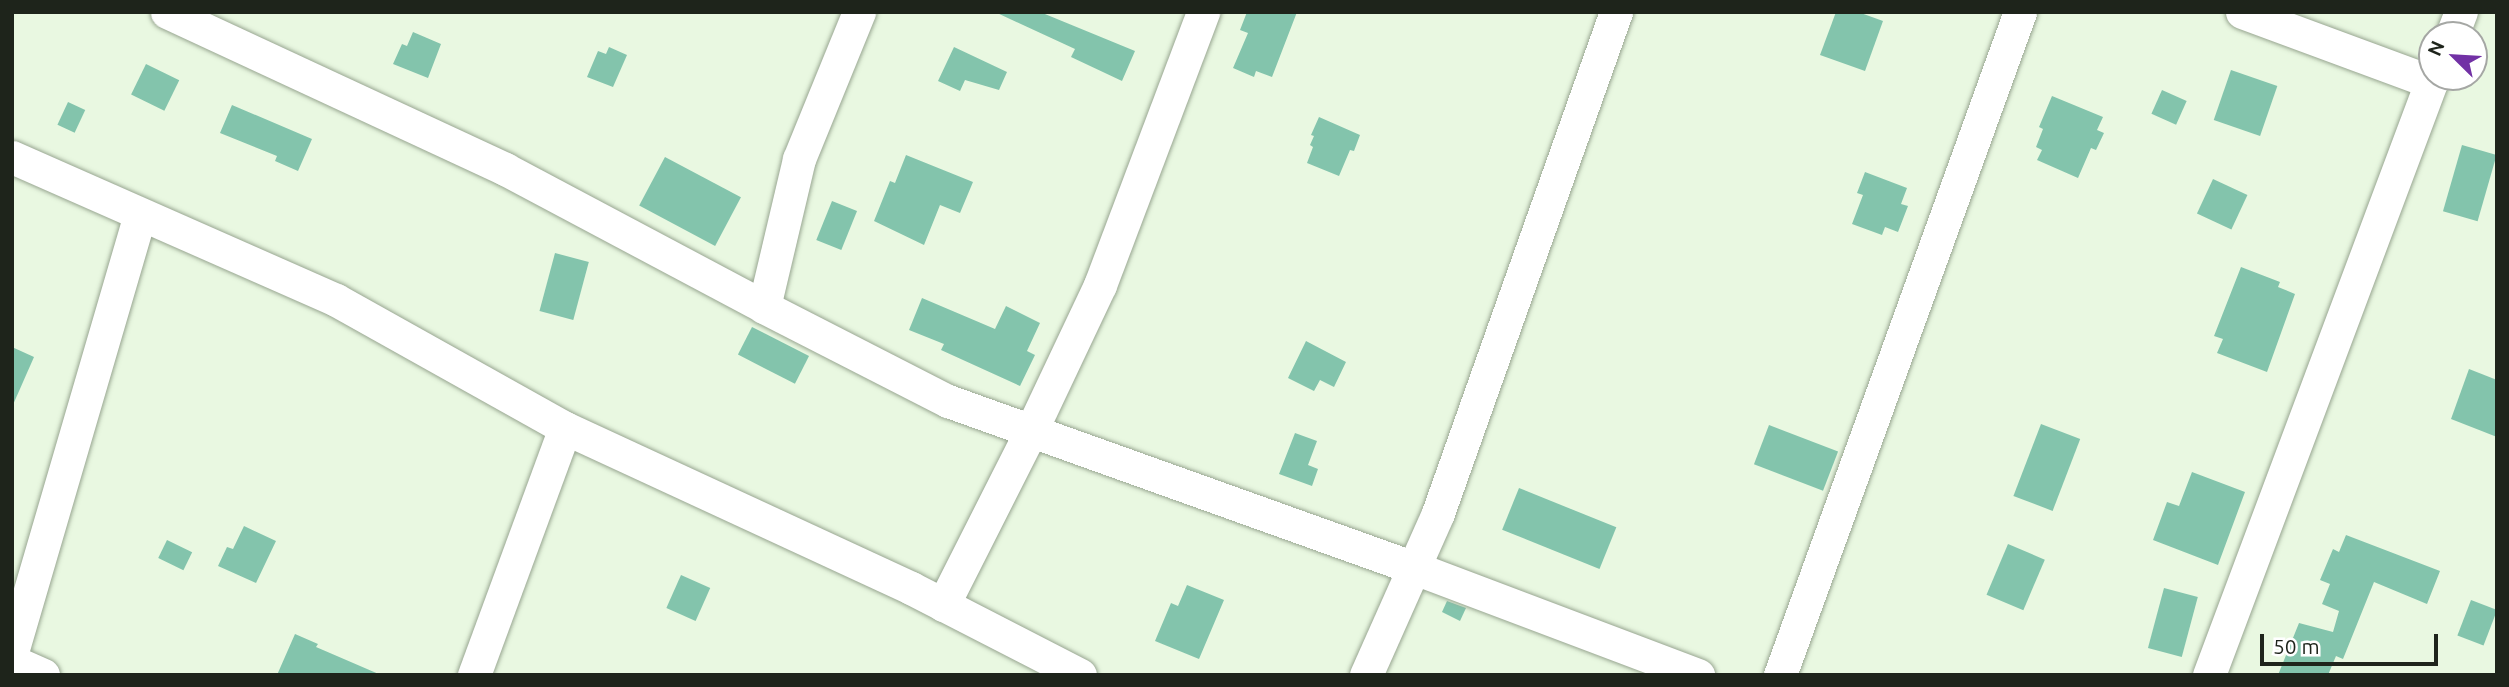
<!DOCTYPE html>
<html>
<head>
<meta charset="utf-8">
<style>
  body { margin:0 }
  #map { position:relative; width:2509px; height:687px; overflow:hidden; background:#e9f8e1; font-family:Ubuntu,sans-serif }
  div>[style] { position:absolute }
  .building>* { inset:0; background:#83c4ac; transform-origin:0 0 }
  .roads { filter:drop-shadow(0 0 2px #98a691) drop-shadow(0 0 2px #98a691) }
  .minor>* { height:33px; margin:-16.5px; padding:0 16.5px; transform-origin:16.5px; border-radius:16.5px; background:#fff }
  span { translate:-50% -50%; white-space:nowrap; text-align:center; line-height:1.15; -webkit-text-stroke:6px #fff; paint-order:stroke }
  .frame { position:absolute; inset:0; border:14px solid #1e241b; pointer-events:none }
  .north { position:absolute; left:2418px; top:21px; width:70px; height:70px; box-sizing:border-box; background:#fff; border:2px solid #a5a7a4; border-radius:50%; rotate:294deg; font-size:19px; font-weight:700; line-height:28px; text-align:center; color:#1e241b }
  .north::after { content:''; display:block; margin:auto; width:24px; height:32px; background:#7231a5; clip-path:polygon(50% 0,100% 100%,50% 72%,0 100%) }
  .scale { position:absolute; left:2260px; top:634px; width:178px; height:32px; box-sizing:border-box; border:4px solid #1e241b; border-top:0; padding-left:9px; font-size:21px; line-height:24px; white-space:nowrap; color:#1e241b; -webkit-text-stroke:5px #fff; paint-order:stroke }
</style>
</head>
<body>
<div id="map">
  <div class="building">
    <i style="clip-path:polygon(995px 12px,1040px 12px,1135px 51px,1122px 81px,1071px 57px,1075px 49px)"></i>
    <i style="clip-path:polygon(1247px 12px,1297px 12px,1272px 77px,1256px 71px,1254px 77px,1233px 68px,1248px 33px,1240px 30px)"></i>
    <i style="clip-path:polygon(1836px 12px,1858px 12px,1883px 21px,1865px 71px,1820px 55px)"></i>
    <i style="clip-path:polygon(413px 32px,441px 44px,428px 78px,393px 64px,402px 44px,407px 46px)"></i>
    <i style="clip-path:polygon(609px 47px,627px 55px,613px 87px,587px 77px,598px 51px,606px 54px)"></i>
    <i style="clip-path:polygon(954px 47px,1007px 72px,999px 90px,965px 80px,960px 91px,938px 81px)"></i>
    <i style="left:146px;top:64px;width:37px;height:34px;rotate:26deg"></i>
    <i style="left:2231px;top:70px;width:49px;height:53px;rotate:19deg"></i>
    <i style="left:2162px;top:90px;width:27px;height:26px;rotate:24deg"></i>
    <i style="clip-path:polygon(2052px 96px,2103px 117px,2097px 130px,2104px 133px,2096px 150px,2091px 148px,2078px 178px,2037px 160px,2042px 150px,2036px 147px,2043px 129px,2039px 127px)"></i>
    <i style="left:68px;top:102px;width:19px;height:25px;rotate:25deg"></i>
    <i style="clip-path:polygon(232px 105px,312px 139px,298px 171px,275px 161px,277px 156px,220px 133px)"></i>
    <i style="clip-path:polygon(1319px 117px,1360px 135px,1354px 151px,1350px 150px,1339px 176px,1307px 163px,1313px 147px,1310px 145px,1314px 136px,1311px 135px)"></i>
    <i style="left:2462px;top:145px;width:36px;height:69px;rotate:16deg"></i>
    <i style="clip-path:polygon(906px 155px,973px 182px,960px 213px,940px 205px,924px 245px,874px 221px,890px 181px,895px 183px)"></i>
    <i style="left:665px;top:157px;width:86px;height:55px;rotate:28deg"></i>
    <i style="clip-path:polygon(1865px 172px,1907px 188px,1901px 204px,1908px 206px,1898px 232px,1885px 227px,1882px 235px,1852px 224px,1863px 195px,1857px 193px)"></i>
    <i style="left:2213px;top:179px;width:38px;height:38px;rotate:25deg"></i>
    <i style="left:832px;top:201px;width:27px;height:42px;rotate:22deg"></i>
    <i style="left:555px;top:253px;width:35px;height:60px;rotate:15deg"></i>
    <i style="clip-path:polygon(2241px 267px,2280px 282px,2278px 287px,2295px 294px,2267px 372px,2217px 353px,2223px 339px,2214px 336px)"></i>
    <i style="clip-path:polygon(922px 298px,995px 329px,1006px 306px,1040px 323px,1027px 351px,1035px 355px,1020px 386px,941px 350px,944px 344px,909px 330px)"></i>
    <i style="left:752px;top:327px;width:64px;height:31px;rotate:27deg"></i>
    <i style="clip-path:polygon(1306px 341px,1346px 362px,1334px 387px,1320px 380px,1314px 391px,1288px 378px)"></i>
    <i style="clip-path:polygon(12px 347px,34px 357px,12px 407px)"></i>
    <i style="clip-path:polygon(2469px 369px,2497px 380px,2497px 437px,2451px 419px)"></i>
    <i style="left:2041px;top:424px;width:42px;height:77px;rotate:21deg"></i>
    <i style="left:1769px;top:425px;width:74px;height:42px;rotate:21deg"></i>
    <i style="clip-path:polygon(1295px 433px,1317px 441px,1308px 465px,1318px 469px,1312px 486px,1279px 474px)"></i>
    <i style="clip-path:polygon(2192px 472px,2245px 492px,2218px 565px,2153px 540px,2167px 502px,2179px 506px)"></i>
    <i style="left:1519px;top:488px;width:105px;height:45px;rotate:22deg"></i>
    <i style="clip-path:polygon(244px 526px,276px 541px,256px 583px,218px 566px,227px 547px,233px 549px)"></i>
    <i style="clip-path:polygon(2346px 535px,2440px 571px,2427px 604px,2374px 582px,2343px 659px,2336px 656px,2328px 675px,2278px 675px,2299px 623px,2333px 632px,2339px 611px,2322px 604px,2330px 584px,2320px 580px,2333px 549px,2339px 552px)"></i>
    <i style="left:167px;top:540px;width:28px;height:20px;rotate:26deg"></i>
    <i style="left:2008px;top:544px;width:40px;height:55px;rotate:23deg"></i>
    <i style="left:681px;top:575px;width:32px;height:36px;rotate:24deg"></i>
    <i style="clip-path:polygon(1187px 585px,1224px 600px,1199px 659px,1155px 641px,1171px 603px,1178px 606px)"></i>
    <i style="left:2164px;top:588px;width:35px;height:62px;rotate:15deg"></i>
    <i style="left:2471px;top:600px;width:28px;height:38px;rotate:21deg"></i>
    <i style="clip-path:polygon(1447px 601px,1466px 608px,1460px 621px,1442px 612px)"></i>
    <i style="clip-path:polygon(295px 634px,318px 644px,316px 647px,381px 675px,277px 675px)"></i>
  </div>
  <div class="roads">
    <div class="minor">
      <i style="left:167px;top:12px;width:373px;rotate:24.9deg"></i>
      <i style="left:505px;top:169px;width:293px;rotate:28deg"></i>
      <i style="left:764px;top:307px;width:207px;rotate:27.1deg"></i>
      <i style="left:948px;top:401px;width:493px;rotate:19.7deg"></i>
      <i style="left:1412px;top:567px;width:306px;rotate:20.7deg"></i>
      <i style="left:2242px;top:12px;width:202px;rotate:20.3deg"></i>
      <i style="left:2452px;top:35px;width:25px;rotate:-69deg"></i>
      <i style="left:12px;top:157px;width:354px;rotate:23.8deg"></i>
      <i style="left:336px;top:300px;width:262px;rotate:29.2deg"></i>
      <i style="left:565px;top:428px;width:381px;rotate:24.8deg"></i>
      <i style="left:911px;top:588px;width:190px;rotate:27.2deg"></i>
      <i style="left:764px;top:307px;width:152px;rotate:-76.7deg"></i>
      <i style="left:799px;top:159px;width:159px;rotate:-67.8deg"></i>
      <i style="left:943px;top:605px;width:195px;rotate:-63.2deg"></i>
      <i style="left:1031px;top:431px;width:161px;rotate:-64.7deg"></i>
      <i style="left:1100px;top:285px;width:292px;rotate:-69.3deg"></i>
      <i style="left:12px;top:652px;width:456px;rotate:-73.7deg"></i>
      <i style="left:12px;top:661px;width:34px;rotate:24deg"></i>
      <i style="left:474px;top:675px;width:263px;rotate:-69.8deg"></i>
      <i style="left:1366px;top:675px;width:177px;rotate:-66deg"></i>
      <i style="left:1438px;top:513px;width:532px;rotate:-70.44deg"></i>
      <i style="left:1780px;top:675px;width:705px;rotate:-70.1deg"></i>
      <i style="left:2209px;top:675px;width:639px;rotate:-69.46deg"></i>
    </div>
  </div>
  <div class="frame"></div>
  <div class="north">N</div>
  <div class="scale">50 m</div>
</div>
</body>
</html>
